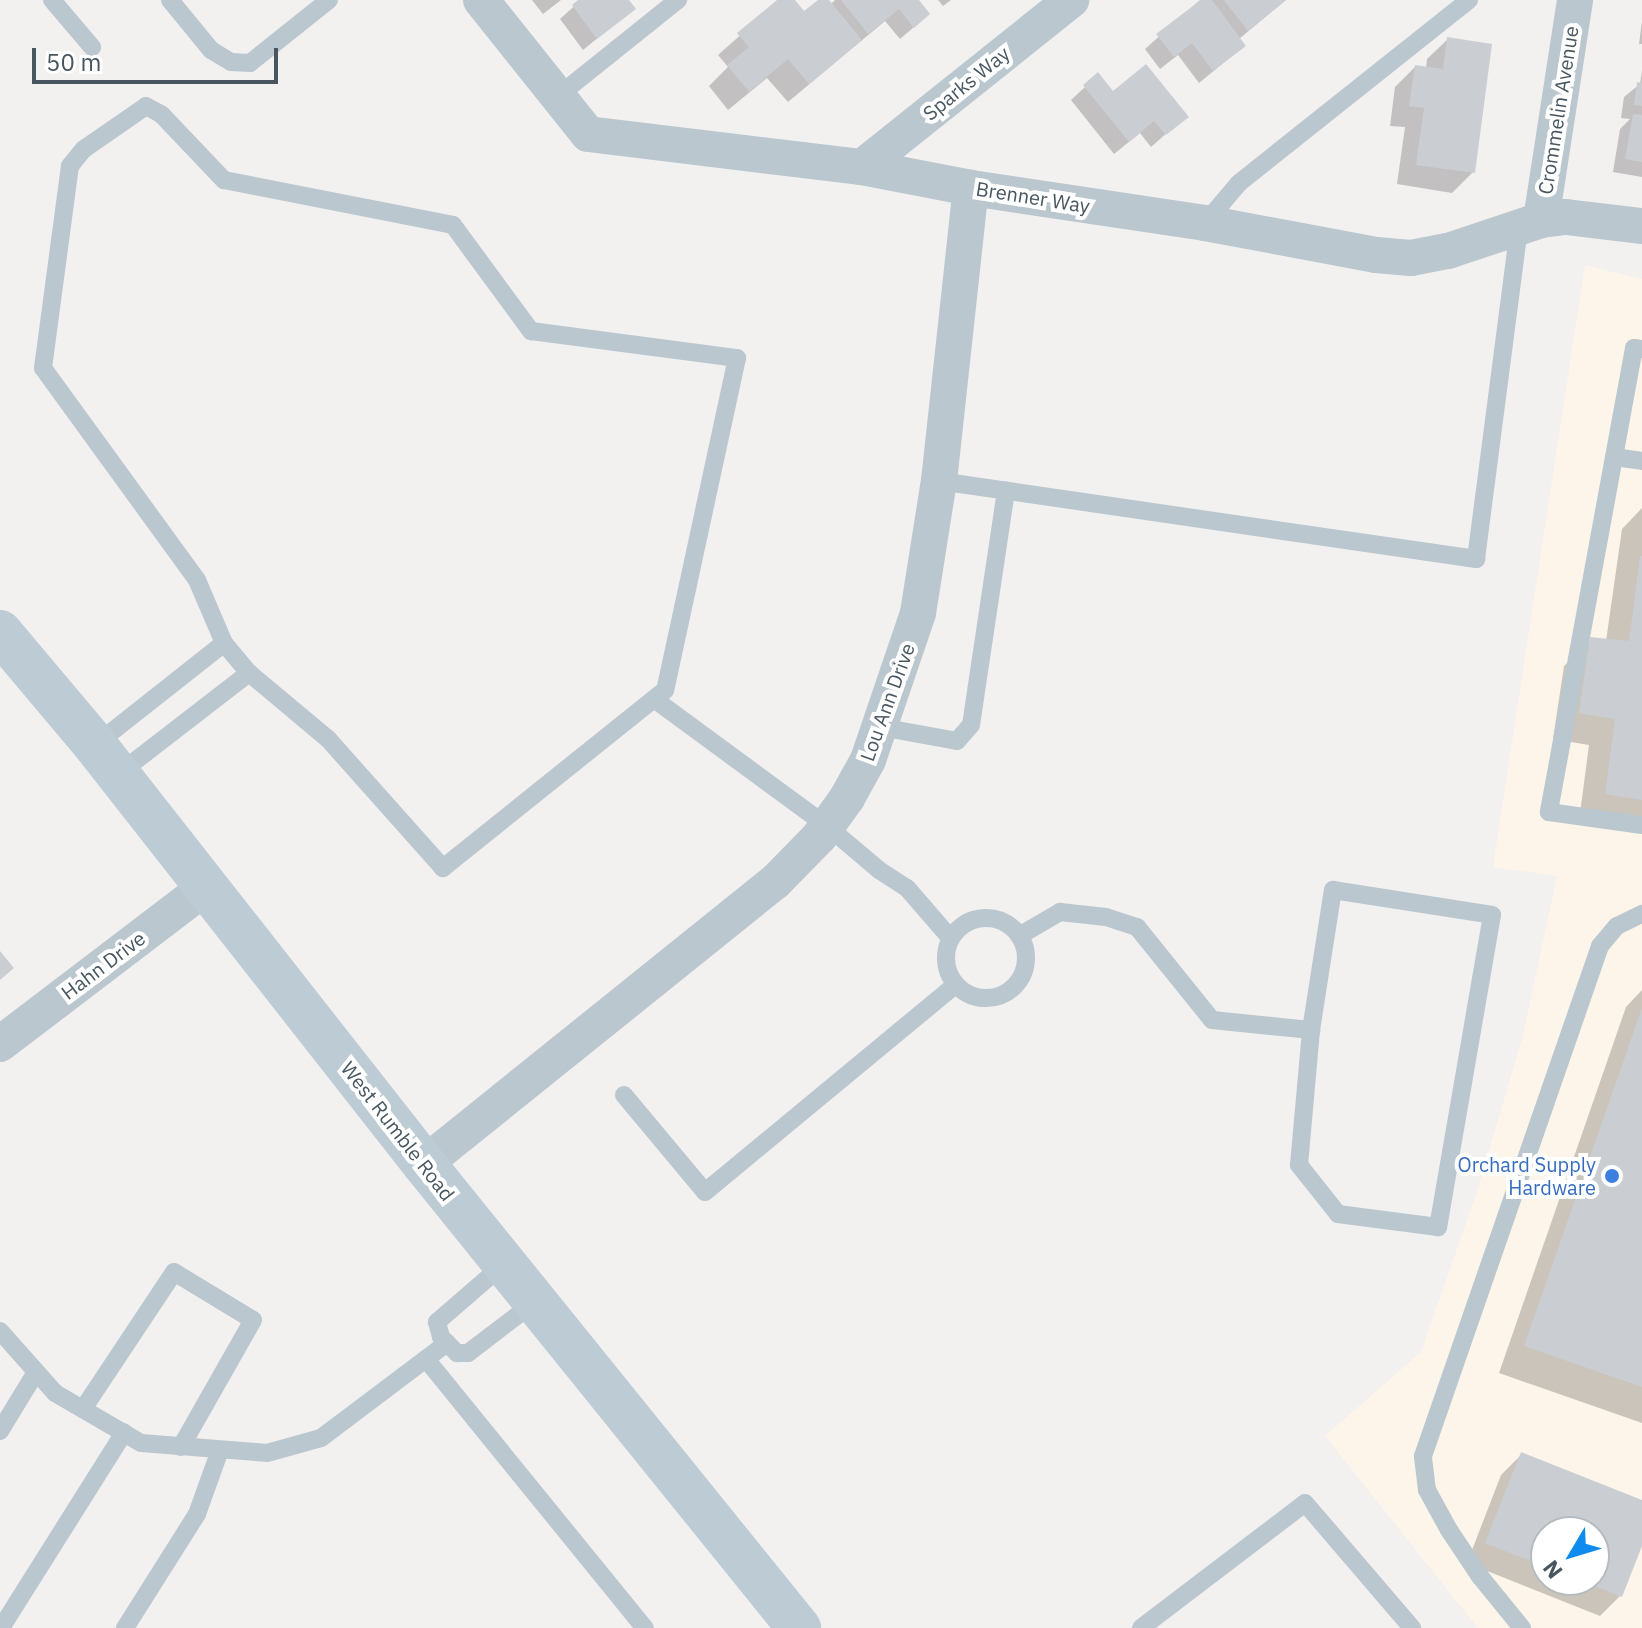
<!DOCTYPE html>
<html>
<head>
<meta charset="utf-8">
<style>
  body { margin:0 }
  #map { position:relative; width:1642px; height:1628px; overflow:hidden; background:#f3f0f0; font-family:"IBM Plex Sans",sans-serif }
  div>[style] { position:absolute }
  .commercial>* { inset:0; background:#fdf5ea }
  .shadow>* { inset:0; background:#0003 }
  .building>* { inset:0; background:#caced3 }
  .lane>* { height:18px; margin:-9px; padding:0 9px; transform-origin:9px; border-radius:9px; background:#bbc7ce }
  .lane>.ring { margin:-9px; padding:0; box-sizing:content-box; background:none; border:18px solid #bbc7ce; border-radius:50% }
  .street>* { height:36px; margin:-18px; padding:0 18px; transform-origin:18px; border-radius:18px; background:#bbc7ce }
  .secondary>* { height:44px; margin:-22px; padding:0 22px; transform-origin:22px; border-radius:22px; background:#bdcbd5 }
  .dots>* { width:22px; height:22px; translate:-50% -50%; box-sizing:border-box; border:4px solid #fff; border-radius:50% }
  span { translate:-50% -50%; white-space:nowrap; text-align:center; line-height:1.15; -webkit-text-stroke:8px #fff; paint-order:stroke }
  .street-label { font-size:20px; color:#47565f }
  .shop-label { font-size:20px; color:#366cbe }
  .right { translate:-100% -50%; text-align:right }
  .north { position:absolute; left:1530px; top:1516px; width:80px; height:80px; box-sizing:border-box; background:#fff; border:2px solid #b5bbbf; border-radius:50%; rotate:232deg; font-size:22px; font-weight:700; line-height:32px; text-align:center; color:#47565f }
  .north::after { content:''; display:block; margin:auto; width:28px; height:36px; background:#0f8aee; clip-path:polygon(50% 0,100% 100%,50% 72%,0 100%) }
  .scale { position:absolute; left:32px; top:48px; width:246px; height:36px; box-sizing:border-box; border:4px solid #47565f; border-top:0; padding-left:10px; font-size:24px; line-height:28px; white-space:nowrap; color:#47565f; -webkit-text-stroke:6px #fff; paint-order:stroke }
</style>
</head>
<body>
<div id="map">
  <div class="commercial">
    <i style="clip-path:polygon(evenodd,1585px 265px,1642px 279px,1642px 1628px,1478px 1628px,1325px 1436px,1421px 1352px,1478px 1189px,1523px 1035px,1557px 876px,1493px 867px,1585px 265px,1546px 1532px,1594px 1532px,1594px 1580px,1546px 1580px,1546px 1532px)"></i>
  </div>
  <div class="shadow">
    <i style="clip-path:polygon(532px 0,561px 0,543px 14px)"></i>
    <i style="clip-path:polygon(581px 0,626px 0,633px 9px,583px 50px,560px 19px)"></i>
    <i style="clip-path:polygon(780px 0,793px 0,804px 14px,821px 0,830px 5px,835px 0,916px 0,914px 27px,900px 39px,885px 21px,788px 102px,767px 78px,728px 110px,709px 86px,728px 67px,718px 55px)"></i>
    <i style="clip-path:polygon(938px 0,951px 0,943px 6px)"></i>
    <i style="clip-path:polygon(1200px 0,1286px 0,1239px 39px,1244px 46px,1199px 83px,1178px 55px,1160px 69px,1145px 49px)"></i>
    <i style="clip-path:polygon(1642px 21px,1642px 44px,1639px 44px)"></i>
    <i style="clip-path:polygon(1448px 39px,1473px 172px,1452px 193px,1397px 184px,1405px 127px,1390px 126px,1395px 87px,1415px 67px,1426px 68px,1427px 59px)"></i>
    <i style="clip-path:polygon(1642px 71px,1642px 177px,1613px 172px,1620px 129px,1630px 119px,1621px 118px,1624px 97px,1640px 84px)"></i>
    <i style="clip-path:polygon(1098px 75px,1113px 94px,1186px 116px,1151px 147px,1140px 133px,1114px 154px,1071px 100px)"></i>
    <i style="clip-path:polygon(1642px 508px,1642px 830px,1579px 821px,1589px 745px,1553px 739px,1564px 666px,1591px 639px,1606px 641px,1622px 529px)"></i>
    <i style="clip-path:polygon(1642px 990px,1642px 1423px,1499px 1373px,1626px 1007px)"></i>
    <i style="clip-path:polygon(evenodd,1522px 1454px,1642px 1502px,1642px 1541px,1620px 1596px,1600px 1616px,1467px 1563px,1501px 1475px,1522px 1454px,1546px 1532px,1594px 1532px,1594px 1580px,1546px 1580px,1546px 1532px)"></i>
  </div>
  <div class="building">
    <i style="clip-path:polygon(578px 0,629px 0,636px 9px,597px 39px,572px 5px)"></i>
    <i style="clip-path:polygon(777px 0,795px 0,804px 11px,818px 0,829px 0,862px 40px,809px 84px,788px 59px,749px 92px,727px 65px,749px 47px,737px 33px)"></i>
    <i style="clip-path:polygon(841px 0,919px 0,930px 14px,914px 28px,899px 9px,868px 34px)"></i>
    <i style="clip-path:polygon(1201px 0,1212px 0,1246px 46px,1213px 71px,1192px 43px,1174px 57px,1156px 34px)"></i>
    <i style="clip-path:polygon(1224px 0,1286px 0,1248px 31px)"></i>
    <i style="clip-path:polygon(1447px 37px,1492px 44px,1475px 173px,1416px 165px,1424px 108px,1409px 106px,1415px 65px,1443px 69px)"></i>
    <i style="clip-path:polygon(1146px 64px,1189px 117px,1166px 135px,1154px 121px,1129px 142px,1083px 85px,1098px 72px,1113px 91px)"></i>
    <i style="clip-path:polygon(1637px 82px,1642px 83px,1642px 106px,1634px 105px)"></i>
    <i style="clip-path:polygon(1633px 114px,1642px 115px,1642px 162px,1625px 159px)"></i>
    <i style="clip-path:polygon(1640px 556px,1642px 556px,1642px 800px,1605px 794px,1615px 719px,1579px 713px,1590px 637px,1629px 641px)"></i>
    <i style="clip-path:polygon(0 951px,14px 968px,0 980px)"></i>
    <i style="clip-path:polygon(1642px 1008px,1642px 1387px,1524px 1346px)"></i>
    <i style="clip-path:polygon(1521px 1452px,1642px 1500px,1642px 1546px,1622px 1597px,1580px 1580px,1594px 1580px,1594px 1532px,1546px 1532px,1546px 1567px,1485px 1543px)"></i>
  </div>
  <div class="lane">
    <i style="left:52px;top:0;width:62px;rotate:49.6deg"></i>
    <i style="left:170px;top:0;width:65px;rotate:50.6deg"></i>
    <i style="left:211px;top:50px;width:23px;rotate:31deg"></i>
    <i style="left:231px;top:62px;width:19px;rotate:3deg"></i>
    <i style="left:250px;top:63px;width:101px;rotate:-38.6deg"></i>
    <i style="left:558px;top:96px;width:154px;rotate:-38.7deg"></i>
    <i style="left:146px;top:106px;width:18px;rotate:29deg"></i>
    <i style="left:162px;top:115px;width:90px;rotate:46.4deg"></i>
    <i style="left:224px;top:180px;width:233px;rotate:11.1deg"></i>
    <i style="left:453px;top:225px;width:132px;rotate:53.7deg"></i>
    <i style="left:531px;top:331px;width:208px;rotate:7.5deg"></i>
    <i style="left:737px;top:358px;width:340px;rotate:102.2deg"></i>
    <i style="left:665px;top:690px;width:285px;rotate:141.3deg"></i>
    <i style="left:443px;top:868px;width:173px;rotate:-131.7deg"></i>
    <i style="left:328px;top:739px;width:103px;rotate:-140.1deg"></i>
    <i style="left:249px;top:673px;width:39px;rotate:-130deg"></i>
    <i style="left:224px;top:643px;width:69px;rotate:-113.2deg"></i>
    <i style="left:197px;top:580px;width:262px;rotate:-126deg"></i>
    <i style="left:43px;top:368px;width:204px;rotate:-82.4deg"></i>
    <i style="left:70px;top:166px;width:22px;rotate:-51deg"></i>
    <i style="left:84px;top:149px;width:75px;rotate:-34.7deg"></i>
    <i style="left:1205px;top:223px;width:52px;rotate:-49.6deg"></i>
    <i style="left:1239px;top:183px;width:294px;rotate:-38.5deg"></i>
    <i style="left:1642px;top:349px;width:8px;rotate:-173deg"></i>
    <i style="left:1634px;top:348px;width:472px;rotate:100.4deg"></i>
    <i style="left:1549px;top:812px;width:94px;rotate:8deg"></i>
    <i style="left:1614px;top:457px;width:28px;rotate:8deg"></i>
    <i style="left:939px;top:481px;width:543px;rotate:8.26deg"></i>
    <i style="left:1476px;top:559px;width:334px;rotate:-82.6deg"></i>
    <i style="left:654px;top:699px;width:215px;rotate:36.3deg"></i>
    <i style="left:827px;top:826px;width:68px;rotate:40.2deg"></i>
    <i style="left:879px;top:870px;width:33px;rotate:33deg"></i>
    <i style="left:907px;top:888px;width:67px;rotate:49.2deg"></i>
    <i style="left:880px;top:727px;width:78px;rotate:10.3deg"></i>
    <i style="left:957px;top:741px;width:21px;rotate:-49deg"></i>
    <i style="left:971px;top:725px;width:237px;rotate:-81.5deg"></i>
    <i style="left:95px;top:745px;width:164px;rotate:-38.3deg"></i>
    <i style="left:117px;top:775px;width:167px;rotate:-37.7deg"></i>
    <i class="ring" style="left:946px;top:918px;width:62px;height:62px"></i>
    <i style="left:1019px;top:936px;width:48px;rotate:-30.3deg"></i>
    <i style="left:1060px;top:912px;width:46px;rotate:6.2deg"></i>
    <i style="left:1106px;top:917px;width:33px;rotate:18deg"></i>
    <i style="left:1137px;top:927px;width:119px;rotate:51.1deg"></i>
    <i style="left:1212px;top:1020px;width:100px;rotate:5.8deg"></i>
    <i style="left:1311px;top:1030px;width:142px;rotate:-81.1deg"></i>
    <i style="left:1333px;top:890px;width:161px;rotate:8.9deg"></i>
    <i style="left:1492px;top:915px;width:317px;rotate:99.8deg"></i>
    <i style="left:1438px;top:1227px;width:101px;rotate:-172.6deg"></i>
    <i style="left:1338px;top:1214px;width:63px;rotate:-128.5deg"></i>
    <i style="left:1299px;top:1165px;width:136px;rotate:-84.9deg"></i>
    <i style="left:624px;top:1095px;width:126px;rotate:50.1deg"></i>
    <i style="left:705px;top:1192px;width:325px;rotate:-39.6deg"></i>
    <i style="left:504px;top:1264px;width:89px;rotate:139.1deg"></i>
    <i style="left:437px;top:1322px;width:16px;rotate:75deg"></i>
    <i style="left:441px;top:1337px;width:23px;rotate:45deg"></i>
    <i style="left:457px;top:1353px;width:11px"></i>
    <i style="left:468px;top:1353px;width:84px;rotate:-37.3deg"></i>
    <i style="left:0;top:1331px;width:83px;rotate:48.4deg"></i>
    <i style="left:55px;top:1393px;width:99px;rotate:30.2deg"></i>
    <i style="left:141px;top:1443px;width:126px;rotate:4.5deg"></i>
    <i style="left:267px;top:1453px;width:56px;rotate:-15.5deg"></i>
    <i style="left:321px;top:1438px;width:158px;rotate:-37deg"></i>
    <i style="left:426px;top:1359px;width:347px;rotate:50.9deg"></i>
    <i style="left:83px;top:1409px;width:164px;rotate:-56.4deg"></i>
    <i style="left:174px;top:1272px;width:92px;rotate:31.3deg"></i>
    <i style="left:253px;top:1320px;width:146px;rotate:119.6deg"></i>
    <i style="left:0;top:1431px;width:69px;rotate:-58.6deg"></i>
    <i style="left:1px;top:1628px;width:231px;rotate:-57.8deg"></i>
    <i style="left:125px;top:1628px;width:135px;rotate:-57.7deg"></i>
    <i style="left:197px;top:1514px;width:68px;rotate:-70.2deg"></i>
    <i style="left:1141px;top:1628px;width:206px;rotate:-37.3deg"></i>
    <i style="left:1305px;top:1503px;width:165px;rotate:49.4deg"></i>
    <i style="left:1522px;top:1628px;width:68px;rotate:-129.1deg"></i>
    <i style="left:1479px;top:1575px;width:54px;rotate:-123.7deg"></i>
    <i style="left:1449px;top:1530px;width:46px;rotate:-118.8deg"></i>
    <i style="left:1427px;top:1490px;width:34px;rotate:-97deg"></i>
    <i style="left:1423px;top:1456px;width:540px;rotate:-70.86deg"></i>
    <i style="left:1600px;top:946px;width:26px;rotate:-50deg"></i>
    <i style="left:1617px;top:926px;width:28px;rotate:-26deg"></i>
  </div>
  <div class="street">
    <i style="left:481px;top:0;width:171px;rotate:51.4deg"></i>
    <i style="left:588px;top:134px;width:276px;rotate:6.9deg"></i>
    <i style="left:862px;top:167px;width:111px;rotate:10.9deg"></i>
    <i style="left:971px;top:188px;width:237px;rotate:8.5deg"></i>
    <i style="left:1205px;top:223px;width:174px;rotate:10.6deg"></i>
    <i style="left:1376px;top:255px;width:35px;rotate:5deg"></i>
    <i style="left:1411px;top:258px;width:38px;rotate:-11deg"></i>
    <i style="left:1448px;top:251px;width:98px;rotate:-18.4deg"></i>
    <i style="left:1541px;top:220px;width:25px;rotate:-7deg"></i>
    <i style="left:1566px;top:217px;width:77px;rotate:6.8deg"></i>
    <i style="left:862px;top:167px;width:268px;rotate:-38.6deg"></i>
    <i style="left:1541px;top:220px;width:223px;rotate:-81.2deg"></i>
    <i style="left:0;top:1044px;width:259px;rotate:-37.3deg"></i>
    <i style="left:424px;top:1164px;width:450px;rotate:-38.8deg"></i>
    <i style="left:775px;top:882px;width:63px;rotate:-45.6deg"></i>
    <i style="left:819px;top:837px;width:48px;rotate:-54.3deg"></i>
    <i style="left:847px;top:798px;width:43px;rotate:-61.1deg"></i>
    <i style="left:868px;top:760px;width:155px;rotate:-71.2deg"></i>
    <i style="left:918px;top:613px;width:134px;rotate:-81deg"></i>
    <i style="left:939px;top:481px;width:295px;rotate:-83.8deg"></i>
  </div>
  <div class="secondary">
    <i style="left:0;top:632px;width:148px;rotate:49.9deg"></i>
    <i style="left:95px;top:745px;width:533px;rotate:51.86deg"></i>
    <i style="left:424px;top:1164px;width:597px;rotate:51.06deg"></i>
  </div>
  <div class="dots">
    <i style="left:1612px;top:1176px;background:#3f7fe0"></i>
  </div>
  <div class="street-label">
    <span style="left:966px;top:83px;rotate:-39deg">Sparks Way</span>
    <span style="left:1558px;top:110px;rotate:-81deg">Crommelin Avenue</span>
    <span style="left:1033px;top:197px;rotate:9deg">Brenner Way</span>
    <span style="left:887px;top:702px;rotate:-70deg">Lou Ann Drive</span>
    <span style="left:103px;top:965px;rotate:-37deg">Hahn Drive</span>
    <span style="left:398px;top:1131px;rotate:52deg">West Rumble Road</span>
  </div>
  <div class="shop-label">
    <span class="right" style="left:1596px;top:1176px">Orchard Supply<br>Hardware</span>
  </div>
  <div class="north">N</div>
  <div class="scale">50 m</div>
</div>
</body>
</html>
